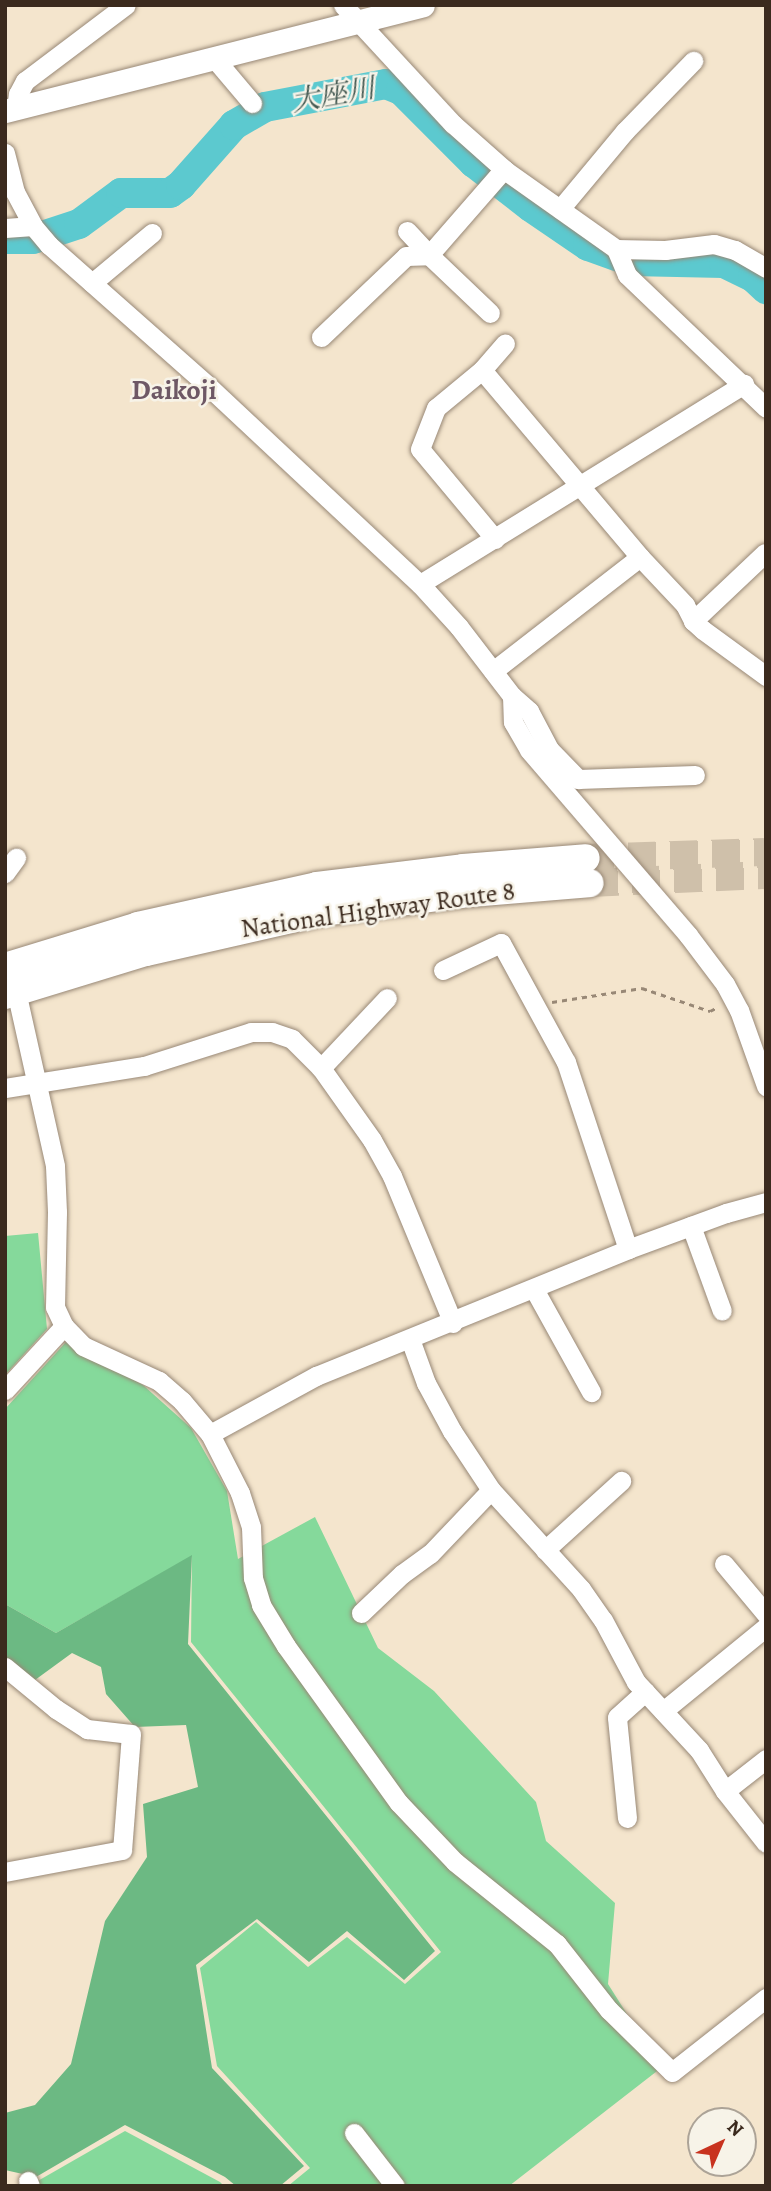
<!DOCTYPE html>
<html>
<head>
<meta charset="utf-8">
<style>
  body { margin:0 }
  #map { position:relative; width:771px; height:2191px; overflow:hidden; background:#f4e5cd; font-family:Alegreya,"Noto Serif JP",serif }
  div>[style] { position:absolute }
  .green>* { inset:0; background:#85d99b }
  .forest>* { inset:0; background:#6cb983 }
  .river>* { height:30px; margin:-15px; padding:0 15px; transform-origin:15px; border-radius:15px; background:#5cc9cf }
  .highway-tunnel>* { height:28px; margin-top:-14px; transform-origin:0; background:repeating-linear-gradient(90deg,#cfc0aa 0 28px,transparent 0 42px) }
  .path>* { height:2.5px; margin-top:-1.25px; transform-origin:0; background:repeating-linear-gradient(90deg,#988876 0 5px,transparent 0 10px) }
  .roads { filter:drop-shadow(0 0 2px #988876) drop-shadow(0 0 2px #988876) }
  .minor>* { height:19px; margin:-9.5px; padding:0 9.5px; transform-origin:9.5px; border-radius:9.5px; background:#fff }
  .major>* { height:23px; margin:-11.5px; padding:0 11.5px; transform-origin:11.5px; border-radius:11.5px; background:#fff }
  .highway>* { height:28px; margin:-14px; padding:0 14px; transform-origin:14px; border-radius:14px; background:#fff }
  span { translate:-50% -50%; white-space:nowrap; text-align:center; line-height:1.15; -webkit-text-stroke:5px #f7f3e8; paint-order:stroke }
  .street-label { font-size:26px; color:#3b2a1e }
  .water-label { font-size:28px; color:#455a53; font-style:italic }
  .neighbourhood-label { font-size:28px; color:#6e5865; font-weight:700 }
  .frame { position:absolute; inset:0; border:7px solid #3b2a1e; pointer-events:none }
  .north { position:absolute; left:687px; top:2107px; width:70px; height:70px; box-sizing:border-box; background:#f7f3e8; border:2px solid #aca397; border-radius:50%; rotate:44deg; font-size:19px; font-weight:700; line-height:28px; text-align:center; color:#3b2a1e }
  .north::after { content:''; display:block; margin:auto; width:24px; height:32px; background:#c8321e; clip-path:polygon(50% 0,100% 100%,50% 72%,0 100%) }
</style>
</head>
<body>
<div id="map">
  <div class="green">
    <i style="clip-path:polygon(38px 1233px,47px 1329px,5px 1375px,5px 1236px)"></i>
    <i style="clip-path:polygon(66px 1342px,143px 1385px,191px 1428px,227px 1491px,238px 1559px,315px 1517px,378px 1648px,434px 1691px,536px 1802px,546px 1841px,615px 1903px,608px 1984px,661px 2068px,509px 2186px,288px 2186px,310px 2168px,217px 2066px,200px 1968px,256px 1922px,308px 1967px,347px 1937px,405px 1984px,441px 1952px,191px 1642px,192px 1556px,56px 1633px,5px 1604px,5px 1409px)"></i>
    <i style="clip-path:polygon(125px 2131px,220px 2182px,224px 2186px,29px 2186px)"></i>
  </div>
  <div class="forest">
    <i style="clip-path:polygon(192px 1555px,188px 1644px,435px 1951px,404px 1980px,347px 1931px,309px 1962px,257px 1919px,196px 1965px,212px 2068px,304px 2166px,280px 2186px,236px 2186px,225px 2177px,125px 2125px,36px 2177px,5px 2170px,5px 2113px,35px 2105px,71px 2064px,105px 1921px,147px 1857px,143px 1804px,198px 1787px,186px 1725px,135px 1727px,106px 1694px,101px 1667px,72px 1653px,35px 1680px,5px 1657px,5px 1604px,56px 1633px)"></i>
  </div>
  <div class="river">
    <i style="left:5px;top:239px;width:28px"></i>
    <i style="left:33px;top:239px;width:48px;rotate:-18.1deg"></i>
    <i style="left:79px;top:224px;width:52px;rotate:-36.4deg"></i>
    <i style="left:121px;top:193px;width:49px"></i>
    <i style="left:170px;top:193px;width:14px;rotate:-36deg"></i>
    <i style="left:181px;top:185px;width:80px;rotate:-48.5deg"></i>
    <i style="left:234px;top:125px;width:36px;rotate:-30deg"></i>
    <i style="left:265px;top:107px;width:123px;rotate:-10.8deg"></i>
    <i style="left:386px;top:84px;width:16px;rotate:22deg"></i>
    <i style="left:401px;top:90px;width:103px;rotate:45deg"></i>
    <i style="left:474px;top:163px;width:72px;rotate:37.7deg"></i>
    <i style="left:531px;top:207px;width:69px;rotate:34.4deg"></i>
    <i style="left:588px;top:246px;width:45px;rotate:19.7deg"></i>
    <i style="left:630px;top:261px;width:94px;rotate:1.2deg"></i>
    <i style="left:724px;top:263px;width:32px;rotate:26deg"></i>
    <i style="left:753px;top:277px;width:18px;rotate:43deg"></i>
  </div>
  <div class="highway-tunnel">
    <i style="left:586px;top:858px;width:180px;rotate:-1.9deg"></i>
    <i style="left:590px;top:883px;width:176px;rotate:-2.6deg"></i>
  </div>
  <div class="path">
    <i style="left:552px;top:1002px;width:91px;rotate:-8.8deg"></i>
    <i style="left:642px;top:988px;width:72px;rotate:18.7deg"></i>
    <i style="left:710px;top:1011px;width:9px;rotate:-27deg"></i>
  </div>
  <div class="roads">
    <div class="minor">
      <i style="left:343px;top:5px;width:162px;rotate:47.3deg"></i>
      <i style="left:453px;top:124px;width:71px;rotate:41.6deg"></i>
      <i style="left:506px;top:171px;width:135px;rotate:35.3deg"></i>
      <i style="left:616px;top:249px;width:28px;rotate:67deg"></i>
      <i style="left:627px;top:275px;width:192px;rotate:43.7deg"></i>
      <i style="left:214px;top:58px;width:59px;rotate:49.8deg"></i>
      <i style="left:16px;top:108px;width:14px;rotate:-82deg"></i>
      <i style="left:18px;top:94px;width:15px;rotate:-62deg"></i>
      <i style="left:25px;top:81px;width:126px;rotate:-37deg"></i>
      <i style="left:5px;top:153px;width:40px;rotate:75.6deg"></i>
      <i style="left:15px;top:192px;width:38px;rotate:62deg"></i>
      <i style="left:33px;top:226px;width:25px;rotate:50deg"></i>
      <i style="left:49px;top:245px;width:211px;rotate:41.5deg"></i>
      <i style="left:207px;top:385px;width:291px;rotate:43.1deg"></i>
      <i style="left:420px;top:584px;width:58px;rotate:47.8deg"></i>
      <i style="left:459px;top:627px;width:87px;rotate:52.5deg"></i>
      <i style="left:512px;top:696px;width:26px;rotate:88deg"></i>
      <i style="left:513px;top:722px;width:32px;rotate:60deg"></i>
      <i style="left:529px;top:750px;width:244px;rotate:49.3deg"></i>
      <i style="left:688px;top:935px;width:61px;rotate:52.9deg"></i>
      <i style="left:725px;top:984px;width:30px;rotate:62deg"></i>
      <i style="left:739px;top:1010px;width:81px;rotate:70.4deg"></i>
      <i style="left:560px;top:209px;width:102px;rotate:-50.2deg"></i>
      <i style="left:625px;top:131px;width:98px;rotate:-45.8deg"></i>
      <i style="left:5px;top:228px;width:28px;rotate:-4deg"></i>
      <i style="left:407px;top:231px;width:33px;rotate:47deg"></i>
      <i style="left:429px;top:255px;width:114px;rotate:-48.9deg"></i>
      <i style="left:616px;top:249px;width:49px;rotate:1.2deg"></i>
      <i style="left:665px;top:250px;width:49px;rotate:-7deg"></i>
      <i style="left:714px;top:244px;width:22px;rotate:16deg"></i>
      <i style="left:735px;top:250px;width:36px;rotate:30deg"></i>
      <i style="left:92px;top:283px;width:78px;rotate:-39.8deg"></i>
      <i style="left:321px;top:337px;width:117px;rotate:-43.6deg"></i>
      <i style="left:406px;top:256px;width:23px;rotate:-2deg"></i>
      <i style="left:429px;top:255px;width:84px;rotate:43.6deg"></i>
      <i style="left:482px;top:370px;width:35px;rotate:-49deg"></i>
      <i style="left:495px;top:539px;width:117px;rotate:-129.8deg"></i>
      <i style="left:420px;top:449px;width:44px;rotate:-68.7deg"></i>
      <i style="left:436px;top:408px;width:60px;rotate:-39.6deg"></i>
      <i style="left:482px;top:370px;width:245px;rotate:49.8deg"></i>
      <i style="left:420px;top:584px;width:381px;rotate:-31.7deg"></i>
      <i style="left:693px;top:621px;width:99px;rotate:-43.4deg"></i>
      <i style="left:493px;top:671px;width:186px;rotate:-37.8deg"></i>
      <i style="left:640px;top:557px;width:66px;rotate:46.8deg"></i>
      <i style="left:685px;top:605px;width:18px;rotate:63deg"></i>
      <i style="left:693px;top:621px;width:13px;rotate:42deg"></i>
      <i style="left:703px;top:630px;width:78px;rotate:36.1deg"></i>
      <i style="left:512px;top:696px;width:23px;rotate:41deg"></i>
      <i style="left:529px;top:711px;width:43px;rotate:62.2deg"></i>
      <i style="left:549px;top:749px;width:42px;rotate:46deg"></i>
      <i style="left:578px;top:779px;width:117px;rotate:-2deg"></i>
      <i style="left:5px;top:873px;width:19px;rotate:-54deg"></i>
      <i style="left:443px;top:970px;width:64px;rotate:-25deg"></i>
      <i style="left:501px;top:943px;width:136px;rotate:61.4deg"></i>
      <i style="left:566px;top:1062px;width:197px;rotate:71.7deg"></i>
      <i style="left:16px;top:991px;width:179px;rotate:77.4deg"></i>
      <i style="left:55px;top:1166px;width:46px;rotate:87.5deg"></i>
      <i style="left:57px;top:1212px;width:95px;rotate:91.2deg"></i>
      <i style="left:55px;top:1307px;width:21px;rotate:65deg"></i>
      <i style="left:64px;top:1326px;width:28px;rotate:46deg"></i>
      <i style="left:83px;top:1346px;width:84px;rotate:24.7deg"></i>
      <i style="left:159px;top:1381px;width:30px;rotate:41deg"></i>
      <i style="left:182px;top:1401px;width:43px;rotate:49.7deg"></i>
      <i style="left:210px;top:1434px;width:66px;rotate:63deg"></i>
      <i style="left:240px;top:1493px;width:36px;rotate:72deg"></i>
      <i style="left:251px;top:1527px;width:51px;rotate:87.8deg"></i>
      <i style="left:253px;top:1578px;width:28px;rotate:73deg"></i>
      <i style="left:261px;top:1605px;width:48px;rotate:58.6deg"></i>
      <i style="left:286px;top:1646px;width:193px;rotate:54.3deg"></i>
      <i style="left:399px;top:1803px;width:81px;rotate:46.5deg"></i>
      <i style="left:455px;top:1862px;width:131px;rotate:38.8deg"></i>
      <i style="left:557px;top:1944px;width:84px;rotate:51.8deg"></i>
      <i style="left:609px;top:2010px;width:88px;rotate:44.5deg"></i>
      <i style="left:672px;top:2072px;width:120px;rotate:-38.2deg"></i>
      <i style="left:321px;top:1068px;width:96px;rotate:-46.7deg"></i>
      <i style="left:5px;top:1088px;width:141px;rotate:-9deg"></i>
      <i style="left:144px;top:1066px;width:112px;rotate:-17.6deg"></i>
      <i style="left:251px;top:1032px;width:21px"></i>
      <i style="left:272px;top:1032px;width:21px;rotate:19deg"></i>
      <i style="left:292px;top:1039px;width:41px;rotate:45deg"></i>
      <i style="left:321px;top:1068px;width:88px;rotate:54.7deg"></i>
      <i style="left:372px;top:1140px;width:41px;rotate:60.9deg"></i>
      <i style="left:392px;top:1176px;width:159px;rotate:67.5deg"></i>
      <i style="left:691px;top:1226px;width:90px;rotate:70deg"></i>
      <i style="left:534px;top:1289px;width:118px;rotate:61deg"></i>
      <i style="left:410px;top:1339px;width:47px;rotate:70deg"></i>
      <i style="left:426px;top:1383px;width:55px;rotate:61.6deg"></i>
      <i style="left:452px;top:1431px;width:71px;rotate:56.5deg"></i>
      <i style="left:491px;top:1490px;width:134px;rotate:47.7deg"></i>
      <i style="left:581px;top:1589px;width:38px;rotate:55deg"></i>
      <i style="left:603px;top:1620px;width:70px;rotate:62deg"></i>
      <i style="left:636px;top:1682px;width:93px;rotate:47.2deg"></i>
      <i style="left:699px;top:1750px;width:49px;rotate:57.6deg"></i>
      <i style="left:725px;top:1791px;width:66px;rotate:51.7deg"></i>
      <i style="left:5px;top:1390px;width:87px;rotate:-47.3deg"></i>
      <i style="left:210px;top:1434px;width:121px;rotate:-28.7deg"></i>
      <i style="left:316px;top:1376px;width:337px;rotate:-22.1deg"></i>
      <i style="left:628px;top:1249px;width:104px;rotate:-20.2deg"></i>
      <i style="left:726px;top:1213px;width:41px;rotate:-15.4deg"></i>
      <i style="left:545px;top:1550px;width:103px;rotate:-42.2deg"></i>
      <i style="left:724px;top:1564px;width:65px;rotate:50deg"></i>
      <i style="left:361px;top:1613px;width:57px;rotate:-43.6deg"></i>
      <i style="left:402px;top:1574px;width:34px;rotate:-36deg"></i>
      <i style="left:430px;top:1554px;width:88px;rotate:-46.4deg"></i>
      <i style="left:5px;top:1667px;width:66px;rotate:39.5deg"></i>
      <i style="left:56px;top:1709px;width:37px;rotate:33deg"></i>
      <i style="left:87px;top:1729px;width:44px;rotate:6.5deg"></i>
      <i style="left:131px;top:1734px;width:116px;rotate:94.4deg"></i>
      <i style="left:122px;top:1850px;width:119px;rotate:169.4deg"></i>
      <i style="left:663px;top:1711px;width:133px;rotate:-39.2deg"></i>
      <i style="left:725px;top:1791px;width:52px;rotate:-38deg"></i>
      <i style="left:627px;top:1818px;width:101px;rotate:-95.7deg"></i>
      <i style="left:617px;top:1717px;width:38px;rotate:-42deg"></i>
      <i style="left:354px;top:2133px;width:67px;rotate:52.3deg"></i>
      <i style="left:28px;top:2181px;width:5px;rotate:68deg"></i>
    </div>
    <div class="major">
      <i style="left:5px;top:111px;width:431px;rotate:-14.2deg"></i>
    </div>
    <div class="highway">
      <i style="left:5px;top:967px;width:139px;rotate:-17.1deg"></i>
      <i style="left:138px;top:926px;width:183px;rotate:-12.6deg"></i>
      <i style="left:317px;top:886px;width:147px;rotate:-7deg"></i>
      <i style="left:463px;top:868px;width:123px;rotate:-4.6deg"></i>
      <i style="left:5px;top:995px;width:147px;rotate:-17deg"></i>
      <i style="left:146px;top:952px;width:180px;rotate:-12.8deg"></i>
      <i style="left:322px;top:912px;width:139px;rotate:-7.4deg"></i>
      <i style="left:460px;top:894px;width:130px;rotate:-4.8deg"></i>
    </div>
  </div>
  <div class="street-label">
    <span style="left:378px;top:910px;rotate:-8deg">National Highway Route 8</span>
  </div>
  <div class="water-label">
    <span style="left:333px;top:95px;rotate:-10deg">大座川</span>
  </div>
  <div class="neighbourhood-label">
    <span style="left:174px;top:390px">Daikoji</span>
  </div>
  <div class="frame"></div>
  <div class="north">N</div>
</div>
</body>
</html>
